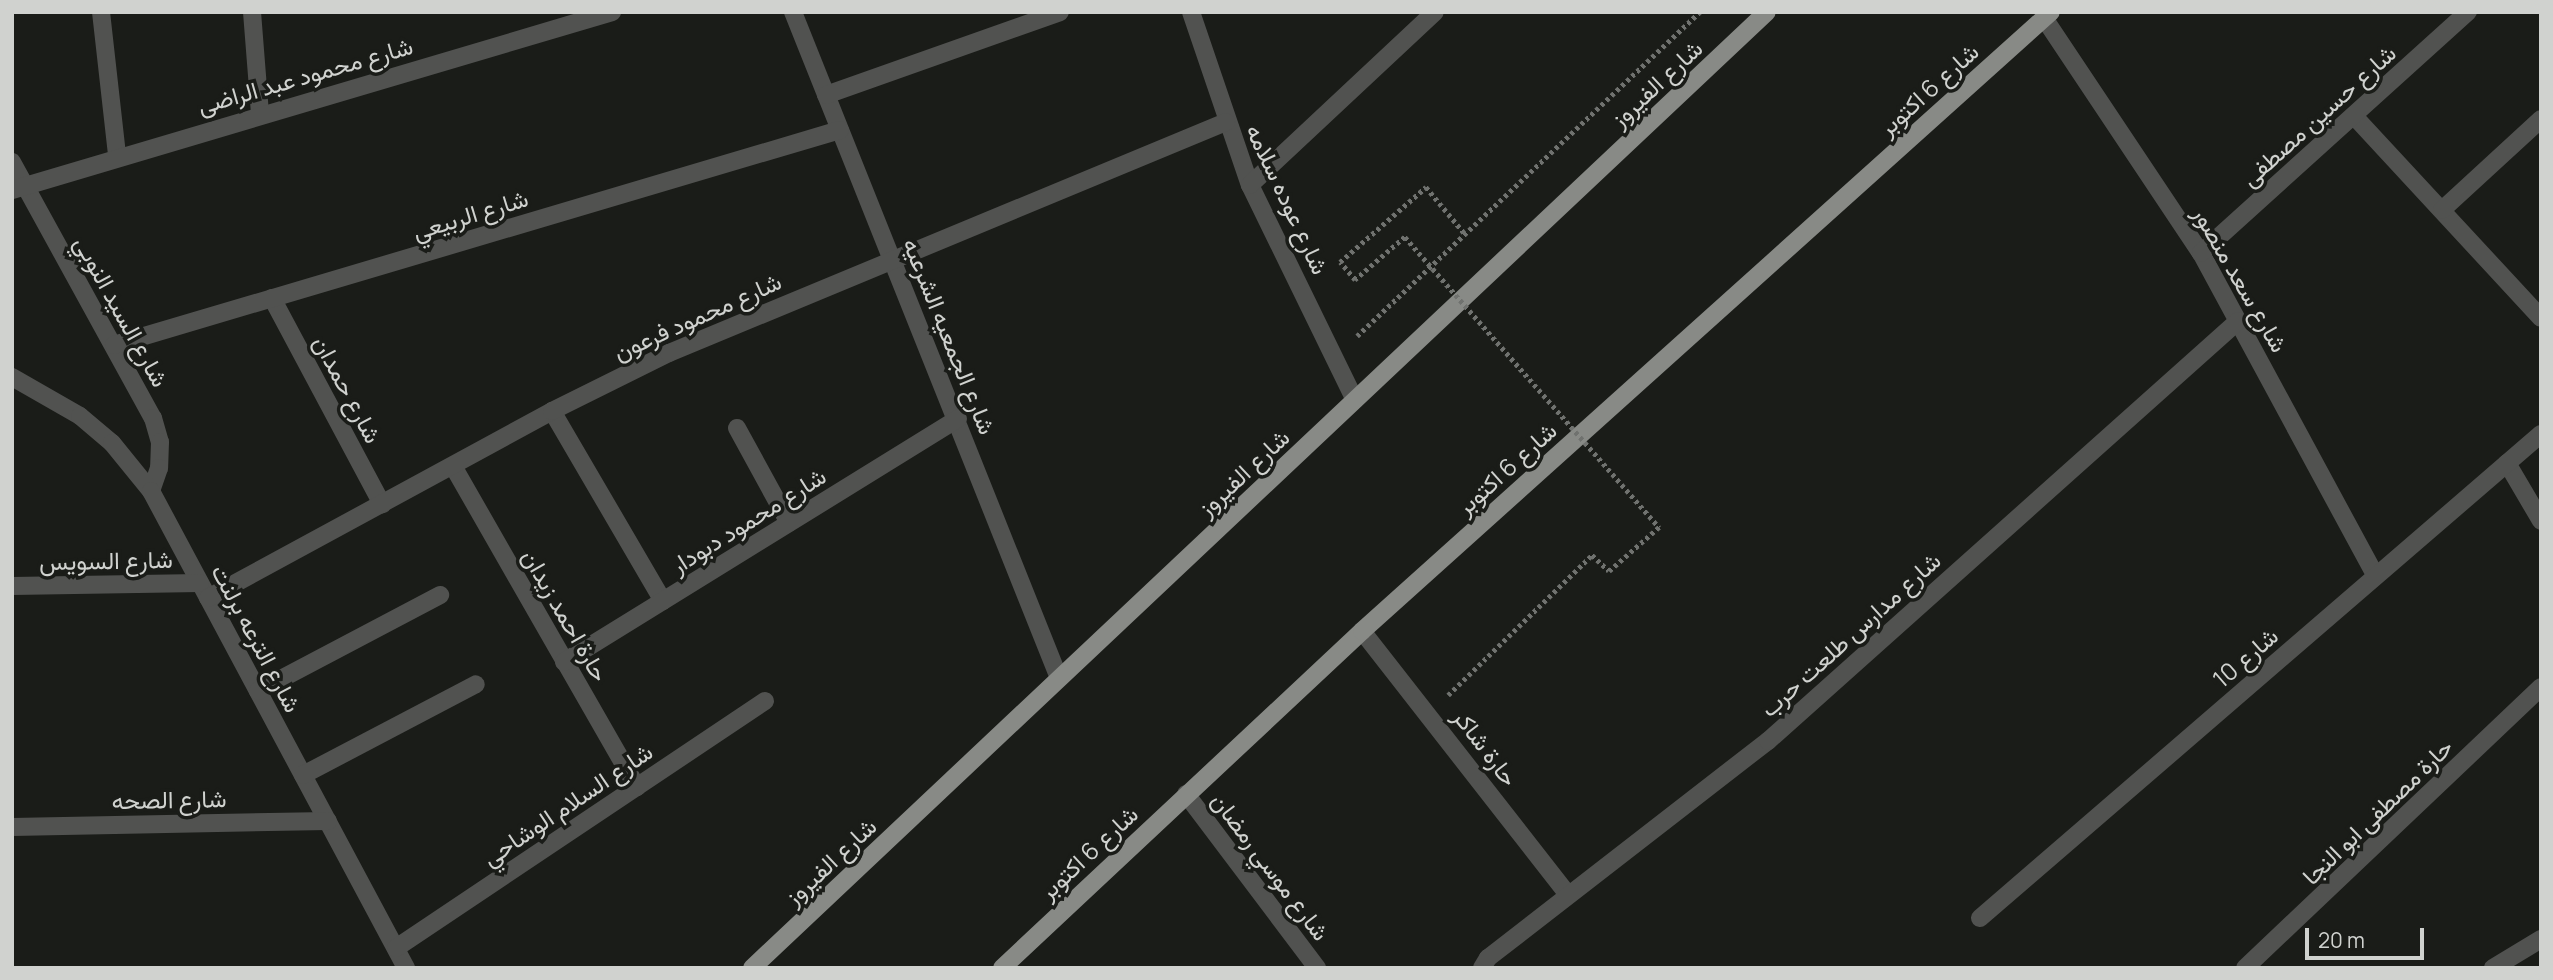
<!DOCTYPE html>
<html>
<head>
<meta charset="utf-8">
<style>
  body { margin:0 }
  #map { position:relative; width:2553px; height:980px; overflow:hidden; background:#1a1c18; font-family:Manrope,Vazirmatn,sans-serif }
  div>[style] { position:absolute }
  .path>* { height:4.5px; margin-top:-2.25px; transform-origin:0; background:repeating-linear-gradient(90deg,#70726f 0 3.5px,transparent 0 7px) }
  .minor>* { height:18px; margin:-9px; padding:0 9px; transform-origin:9px; border-radius:9px; background:#515250 }
  .major>* { height:18px; margin:-9px; padding:0 9px; transform-origin:9px; border-radius:9px; background:#888a86 }
  .path-bridge>* { height:4.5px; margin-top:-2.25px; transform-origin:0; background:repeating-linear-gradient(90deg,#70726f 0 3.5px,transparent 0 7px) }
  span { translate:-50% -50%; white-space:nowrap; text-align:center; line-height:1.15; -webkit-text-stroke:7px #1a1c18; paint-order:stroke }
  .street-label { font-size:24px; color:#d0d2cf }
  .frame { position:absolute; inset:0; border:14px solid #d0d2cf; pointer-events:none }
  .scale { position:absolute; left:2305px; top:928px; width:119px; height:32px; box-sizing:border-box; border:4px solid #d0d2cf; border-top:0; padding-left:9px; font-size:21px; line-height:24px; white-space:nowrap; color:#d0d2cf; -webkit-text-stroke:5px #1a1c18; paint-order:stroke }
</style>
</head>
<body>
<div id="map">
  <div class="path">
    <i style="left:1405px;top:237px;width:66px;rotate:139.3deg"></i>
    <i style="left:1355px;top:280px;width:23px;rotate:-130deg"></i>
    <i style="left:1340px;top:262px;width:114px;rotate:-41.1deg"></i>
    <i style="left:1426px;top:187px;width:62px;rotate:50.2deg"></i>
    <i style="left:1357px;top:336px;width:472px;rotate:-43.4deg"></i>
    <i style="left:1448px;top:695px;width:201px;rotate:-44.2deg"></i>
    <i style="left:1592px;top:555px;width:23px;rotate:43deg"></i>
    <i style="left:1609px;top:571px;width:67px;rotate:-41.3deg"></i>
  </div>
  <div class="minor">
    <i style="left:101px;top:12px;width:144px;rotate:83.6deg"></i>
    <i style="left:252px;top:12px;width:101px;rotate:85.5deg"></i>
    <i style="left:793px;top:12px;width:717px;rotate:68.23deg"></i>
    <i style="left:1191px;top:12px;width:183px;rotate:71.2deg"></i>
    <i style="left:1250px;top:185px;width:239px;rotate:64deg"></i>
    <i style="left:2044px;top:18px;width:283px;rotate:56.3deg"></i>
    <i style="left:2201px;top:253px;width:367px;rotate:61.6deg"></i>
    <i style="left:826px;top:95px;width:248px;rotate:-19.5deg"></i>
    <i style="left:2354px;top:116px;width:275px;rotate:47.2deg"></i>
    <i style="left:12px;top:162px;width:292px;rotate:61.2deg"></i>
    <i style="left:153px;top:418px;width:25px;rotate:74deg"></i>
    <i style="left:160px;top:442px;width:26px;rotate:92deg"></i>
    <i style="left:159px;top:468px;width:24px;rotate:109deg"></i>
    <i style="left:1250px;top:185px;width:253px;rotate:-43.1deg"></i>
    <i style="left:12px;top:190px;width:626px;rotate:-16.52deg"></i>
    <i style="left:2442px;top:210px;width:134px;rotate:-42.6deg"></i>
    <i style="left:2201px;top:253px;width:360px;rotate:-42.1deg"></i>
    <i style="left:272px;top:298px;width:234px;rotate:61.9deg"></i>
    <i style="left:114px;top:345px;width:757px;rotate:-16.5deg"></i>
    <i style="left:12px;top:377px;width:78px;rotate:29.8deg"></i>
    <i style="left:80px;top:416px;width:42px;rotate:40.2deg"></i>
    <i style="left:112px;top:443px;width:62px;rotate:50.9deg"></i>
    <i style="left:151px;top:491px;width:541px;rotate:61.87deg"></i>
    <i style="left:552px;top:411px;width:220px;rotate:59.7deg"></i>
    <i style="left:737px;top:428px;width:108px;rotate:61.3deg"></i>
    <i style="left:2507px;top:463px;width:67px;rotate:59.6deg"></i>
    <i style="left:453px;top:466px;width:370px;rotate:60.2deg"></i>
    <i style="left:12px;top:586px;width:188px;rotate:-0.9deg"></i>
    <i style="left:208px;top:598px;width:392px;rotate:-28.5deg"></i>
    <i style="left:552px;top:411px;width:131px;rotate:-26.4deg"></i>
    <i style="left:669px;top:353px;width:603px;rotate:-22.52deg"></i>
    <i style="left:1362px;top:631px;width:335px;rotate:52deg"></i>
    <i style="left:564px;top:662px;width:463px;rotate:-31.7deg"></i>
    <i style="left:258px;top:691px;width:206px;rotate:-27.8deg"></i>
    <i style="left:303px;top:775px;width:195px;rotate:-27.7deg"></i>
    <i style="left:1186px;top:794px;width:218px;rotate:53deg"></i>
    <i style="left:12px;top:827px;width:316px;rotate:-1.1deg"></i>
    <i style="left:1980px;top:918px;width:741px;rotate:-40.79deg"></i>
    <i style="left:396px;top:948px;width:444px;rotate:-33.8deg"></i>
    <i style="left:1482px;top:968px;width:12px;rotate:-59deg"></i>
    <i style="left:1488px;top:958px;width:354px;rotate:-37.8deg"></i>
    <i style="left:1768px;top:741px;width:630px;rotate:-41.78deg"></i>
    <i style="left:2245px;top:968px;width:408px;rotate:-43.5deg"></i>
    <i style="left:2493px;top:968px;width:56px;rotate:-31.1deg"></i>
  </div>
  <div class="major">
    <i style="left:752px;top:968px;width:1394px;rotate:-43.29deg"></i>
    <i style="left:1002px;top:968px;width:493px;rotate:-43.1deg"></i>
    <i style="left:1362px;top:631px;width:926px;rotate:-41.94deg"></i>
  </div>
  <div class="path-bridge">
    <i style="left:1405px;top:237px;width:386px;rotate:48.8deg"></i>
  </div>
  <div class="street-label">
    <span style="left:305px;top:75px;rotate:-16deg">شارع محمود عبد الراضى</span>
    <span style="left:1656px;top:83px;rotate:-43deg">شارع الفيروز</span>
    <span style="left:1928px;top:89px;rotate:-42deg">شارع 6 اكتوبر</span>
    <span style="left:2318px;top:115px;rotate:-42deg">شارع حسين مصطفى</span>
    <span style="left:1288px;top:199px;rotate:65deg">شارع عوده سلامه</span>
    <span style="left:470px;top:214px;rotate:-17deg">شارع الربيعي</span>
    <span style="left:2241px;top:279px;rotate:60deg">شارع سعد منصور</span>
    <span style="left:122px;top:311px;rotate:61deg">شارع السيد النوبي</span>
    <span style="left:697px;top:316px;rotate:-24deg">شارع محمود فرعون</span>
    <span style="left:950px;top:336px;rotate:68deg">شارع الجمعيه الشرعيه</span>
    <span style="left:348px;top:389px;rotate:62deg">شارع حمدان</span>
    <span style="left:1506px;top:468px;rotate:-42deg">شارع 6 اكتوبر</span>
    <span style="left:1243px;top:472px;rotate:-43deg">شارع الفيروز</span>
    <span style="left:748px;top:520px;rotate:-32deg">شارع محمود دبودار</span>
    <span style="left:106px;top:560px;rotate:-1deg">شارع السويس</span>
    <span style="left:566px;top:615px;rotate:60deg">حارة احمد زيدان</span>
    <span style="left:1850px;top:634px;rotate:-42deg">شارع مدارس طلعت حرب</span>
    <span style="left:257px;top:638px;rotate:62deg">شارع الترعه برلنت</span>
    <span style="left:2245px;top:657px;rotate:-41deg">شارع 10</span>
    <span style="left:1486px;top:747px;rotate:53deg">حارة شاكر</span>
    <span style="left:169px;top:799px;rotate:-1deg">شارع الصحه</span>
    <span style="left:567px;top:804px;rotate:-34deg">شارع السلام الوشاحي</span>
    <span style="left:2377px;top:811px;rotate:-44deg">حارة مصطفى ابو النجا</span>
    <span style="left:1088px;top:852px;rotate:-43deg">شارع 6 اكتوبر</span>
    <span style="left:830px;top:861px;rotate:-43deg">شارع الفيروز</span>
    <span style="left:1271px;top:866px;rotate:53deg">شارع موسي رمضان</span>
  </div>
  <div class="frame"></div>
  <div class="scale">20 m</div>
</div>
</body>
</html>
